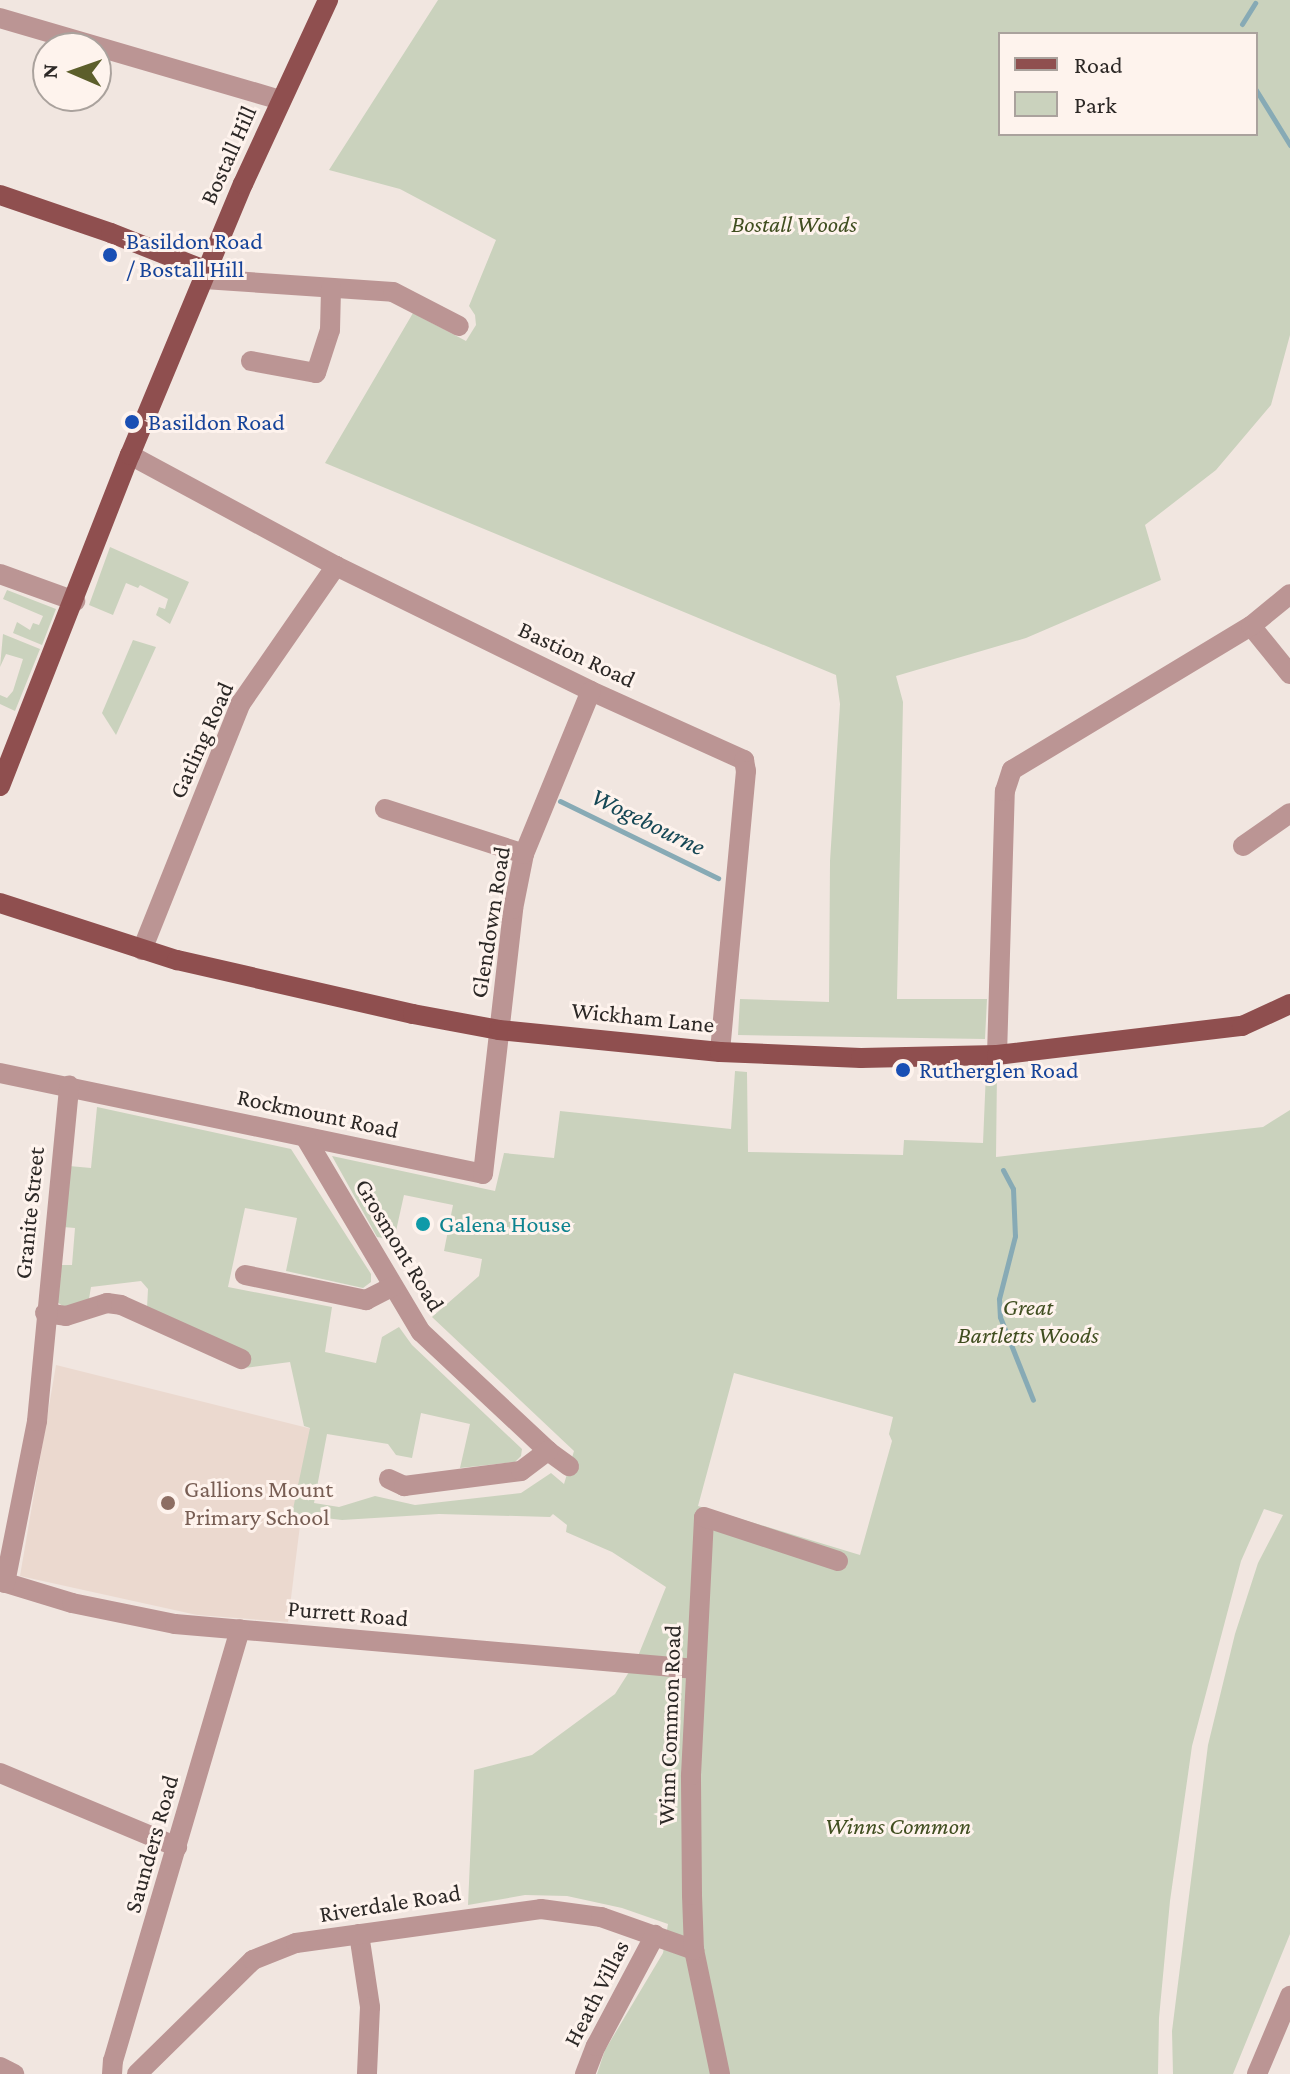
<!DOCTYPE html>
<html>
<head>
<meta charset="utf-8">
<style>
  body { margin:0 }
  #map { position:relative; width:1290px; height:2074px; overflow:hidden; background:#f1e6e0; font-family:"Crimson Pro",serif }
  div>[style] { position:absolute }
  .built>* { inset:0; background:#ebd9cf }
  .green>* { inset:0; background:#cad2bd }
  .stream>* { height:5px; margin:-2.5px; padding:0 2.5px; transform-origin:2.5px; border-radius:2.5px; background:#87aab5 }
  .minor>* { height:20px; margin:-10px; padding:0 10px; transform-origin:10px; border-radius:10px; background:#bb9594 }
  .major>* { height:20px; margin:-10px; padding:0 10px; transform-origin:10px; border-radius:10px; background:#8f4f4f }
  .dots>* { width:22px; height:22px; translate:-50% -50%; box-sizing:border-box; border:4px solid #fef3ed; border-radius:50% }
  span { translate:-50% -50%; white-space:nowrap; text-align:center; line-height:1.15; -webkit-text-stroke:6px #fef3ed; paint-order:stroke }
  .street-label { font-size:24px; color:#2c2826 }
  .park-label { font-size:24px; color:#404e20; font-style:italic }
  .transit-label { font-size:24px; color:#164399 }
  .left { translate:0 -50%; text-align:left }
  .culture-label { font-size:24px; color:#0d838f }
  .education-label { font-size:24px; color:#785e54 }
  .water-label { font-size:26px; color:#154755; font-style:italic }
  .legend { position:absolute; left:998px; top:32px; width:260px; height:104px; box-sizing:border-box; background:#fef3ed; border:2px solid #aaa29d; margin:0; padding:10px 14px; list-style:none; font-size:24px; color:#2c2826 }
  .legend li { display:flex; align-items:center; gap:16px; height:40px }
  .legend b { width:40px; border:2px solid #aaa29d }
  .north { position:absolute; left:32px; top:32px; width:80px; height:80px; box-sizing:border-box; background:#fef3ed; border:2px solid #aaa29d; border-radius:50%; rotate:272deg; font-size:22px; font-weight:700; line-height:32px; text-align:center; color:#2c2826 }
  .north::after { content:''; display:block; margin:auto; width:28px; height:36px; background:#5c5e2b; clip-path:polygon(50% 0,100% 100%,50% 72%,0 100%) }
</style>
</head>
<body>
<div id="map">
  <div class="built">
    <i style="clip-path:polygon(56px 1365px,312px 1429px,288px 1622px,197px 1615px,20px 1576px)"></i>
  </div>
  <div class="green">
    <i style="clip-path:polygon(evenodd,438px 0,1290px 0,1290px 335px,1271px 405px,1216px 470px,1145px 525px,1161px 580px,1026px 638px,896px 676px,903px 702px,897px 999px,987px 999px,985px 1039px,738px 1035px,740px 999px,829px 1002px,830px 861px,840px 704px,836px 675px,325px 463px,413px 313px,466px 341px,476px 325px,475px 315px,469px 306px,496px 240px,400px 189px,329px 170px,438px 0,1000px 34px,1256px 34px,1256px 134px,1000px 134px,1000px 34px)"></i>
    <i style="clip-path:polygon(110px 547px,189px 582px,170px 624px,156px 615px,159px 607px,165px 609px,168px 599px,140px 585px,138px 588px,126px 583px,113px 615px,89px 605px)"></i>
    <i style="clip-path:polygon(7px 590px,56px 609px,42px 645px,13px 633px,17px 622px,30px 630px,33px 623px,39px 625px,43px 616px,3px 599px)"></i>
    <i style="clip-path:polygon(3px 634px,40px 649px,15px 711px,0 704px,0 695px,7px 698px,13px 691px,23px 659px,6px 654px,0 667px)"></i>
    <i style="clip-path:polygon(133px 640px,156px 647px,116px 735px,102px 713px)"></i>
    <i style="clip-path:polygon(evenodd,735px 1071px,747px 1072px,748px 1152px,903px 1155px,904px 1140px,983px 1143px,986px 1072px,997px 1071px,996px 1157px,1263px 1127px,1290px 1110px,1290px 1934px,1233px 2074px,1173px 2074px,1172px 2031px,1208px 1745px,1235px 1634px,1258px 1563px,1283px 1515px,1264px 1509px,1241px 1561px,1192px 1746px,1170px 1901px,1159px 2018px,1158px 2074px,597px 2074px,605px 2050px,663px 1953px,668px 1924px,622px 1908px,567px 1896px,525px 1895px,468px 1905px,474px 1770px,532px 1755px,615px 1694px,636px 1661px,666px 1587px,612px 1552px,566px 1532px,567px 1525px,553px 1514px,550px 1517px,439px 1514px,342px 1520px,292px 1514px,310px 1428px,304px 1426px,290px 1362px,245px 1368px,245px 1352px,147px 1308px,148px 1289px,141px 1281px,91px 1287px,89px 1299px,65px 1308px,56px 1301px,58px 1265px,72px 1265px,75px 1228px,63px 1227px,69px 1166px,91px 1168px,97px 1107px,291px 1149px,371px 1274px,371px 1282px,363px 1288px,286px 1271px,297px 1218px,245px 1208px,228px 1287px,332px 1307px,325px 1352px,376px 1363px,382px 1337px,399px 1327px,412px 1345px,522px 1449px,521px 1456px,515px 1462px,460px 1468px,470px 1424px,421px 1413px,412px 1458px,396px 1455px,388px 1444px,327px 1434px,314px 1503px,339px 1507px,375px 1496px,415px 1505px,521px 1493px,551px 1473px,564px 1484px,574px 1451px,432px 1317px,479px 1276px,482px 1259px,444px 1251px,453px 1205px,404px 1195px,394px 1240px,377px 1237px,332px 1156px,495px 1191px,504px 1153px,554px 1158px,560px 1111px,731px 1129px,735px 1071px,734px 1373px,893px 1417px,889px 1434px,892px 1441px,860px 1555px,698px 1506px,734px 1373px)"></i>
  </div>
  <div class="stream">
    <i style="left:1242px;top:24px;width:25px;rotate:-58deg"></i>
    <i style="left:1256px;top:90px;width:65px;rotate:58.3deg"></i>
    <i style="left:560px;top:801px;width:176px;rotate:26deg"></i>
    <i style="left:1003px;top:1170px;width:21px;rotate:62deg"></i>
    <i style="left:1013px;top:1189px;width:47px;rotate:87.6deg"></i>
    <i style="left:1015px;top:1236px;width:65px;rotate:104.3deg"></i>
    <i style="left:999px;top:1299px;width:18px;rotate:87deg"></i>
    <i style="left:1000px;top:1317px;width:89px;rotate:68.3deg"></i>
  </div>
  <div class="minor">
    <i style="left:0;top:18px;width:293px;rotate:16.3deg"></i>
    <i style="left:204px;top:279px;width:189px;rotate:3.9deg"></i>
    <i style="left:393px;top:292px;width:74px;rotate:27.3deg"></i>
    <i style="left:251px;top:361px;width:66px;rotate:10.5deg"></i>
    <i style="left:316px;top:373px;width:45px;rotate:-72deg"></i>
    <i style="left:330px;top:330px;width:42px;rotate:-88.6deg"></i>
    <i style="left:130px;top:455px;width:234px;rotate:28.3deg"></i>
    <i style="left:336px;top:566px;width:284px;rotate:26.1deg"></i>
    <i style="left:591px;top:691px;width:168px;rotate:24.3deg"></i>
    <i style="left:744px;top:760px;width:11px;rotate:80deg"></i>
    <i style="left:746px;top:771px;width:282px;rotate:95.3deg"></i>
    <i style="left:0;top:574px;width:80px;rotate:19.8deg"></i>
    <i style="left:1251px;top:626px;width:62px;rotate:50.9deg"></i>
    <i style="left:385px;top:809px;width:146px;rotate:17.9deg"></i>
    <i style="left:1243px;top:846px;width:57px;rotate:-35.1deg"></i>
    <i style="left:142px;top:950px;width:266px;rotate:-68.2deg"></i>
    <i style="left:241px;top:703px;width:167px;rotate:-55.3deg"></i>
    <i style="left:997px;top:1055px;width:264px;rotate:-88.3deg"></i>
    <i style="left:1005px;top:791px;width:22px;rotate:-72deg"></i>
    <i style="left:1012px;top:770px;width:279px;rotate:-31.1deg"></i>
    <i style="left:1251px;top:626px;width:50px;rotate:-39.4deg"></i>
    <i style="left:0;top:1073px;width:493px;rotate:11.8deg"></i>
    <i style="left:483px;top:1174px;width:267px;rotate:-83.5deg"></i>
    <i style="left:513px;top:909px;width:56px;rotate:-78.7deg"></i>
    <i style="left:524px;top:854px;width:176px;rotate:-67.7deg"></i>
    <i style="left:305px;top:1137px;width:227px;rotate:59.3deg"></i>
    <i style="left:421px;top:1332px;width:174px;rotate:43.1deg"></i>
    <i style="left:548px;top:1451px;width:26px;rotate:36deg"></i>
    <i style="left:245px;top:1275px;width:124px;rotate:11.7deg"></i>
    <i style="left:366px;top:1300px;width:30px;rotate:-27deg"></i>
    <i style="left:45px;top:1313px;width:21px;rotate:8deg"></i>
    <i style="left:66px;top:1316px;width:43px;rotate:-17.6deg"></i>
    <i style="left:107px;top:1303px;width:14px;rotate:8deg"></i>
    <i style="left:121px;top:1305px;width:132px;rotate:24.2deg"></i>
    <i style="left:389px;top:1479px;width:17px;rotate:25deg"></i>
    <i style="left:404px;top:1486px;width:118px;rotate:-7.3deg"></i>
    <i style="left:521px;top:1471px;width:34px;rotate:-37deg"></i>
    <i style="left:0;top:1581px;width:75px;rotate:17deg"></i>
    <i style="left:72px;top:1603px;width:105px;rotate:11.5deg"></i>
    <i style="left:175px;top:1624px;width:523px;rotate:4.94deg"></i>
    <i style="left:5px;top:1583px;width:165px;rotate:-78.8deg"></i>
    <i style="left:37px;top:1421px;width:337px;rotate:-84.5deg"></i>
    <i style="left:0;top:1773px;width:192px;rotate:22.7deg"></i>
    <i style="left:359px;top:1934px;width:74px;rotate:81.4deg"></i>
    <i style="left:370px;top:2007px;width:67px;rotate:92.6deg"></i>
    <i style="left:0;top:2067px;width:16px;rotate:27deg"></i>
    <i style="left:112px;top:2074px;width:13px;rotate:-86deg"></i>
    <i style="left:113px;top:2061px;width:450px;rotate:-73.6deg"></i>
    <i style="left:137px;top:2074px;width:163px;rotate:-44.5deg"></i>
    <i style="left:253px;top:1960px;width:46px;rotate:-21.6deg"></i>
    <i style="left:296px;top:1943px;width:247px;rotate:-7.9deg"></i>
    <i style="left:541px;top:1909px;width:61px;rotate:7.6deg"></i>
    <i style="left:601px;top:1917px;width:99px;rotate:19.5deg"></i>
    <i style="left:585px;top:2074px;width:30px;rotate:-69deg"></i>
    <i style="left:596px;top:2046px;width:126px;rotate:-62deg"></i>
    <i style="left:720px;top:2074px;width:127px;rotate:-101.8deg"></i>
    <i style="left:694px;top:1950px;width:55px;rotate:-92.1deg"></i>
    <i style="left:692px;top:1895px;width:120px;rotate:-90.5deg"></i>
    <i style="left:691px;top:1775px;width:258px;rotate:-87.1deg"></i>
    <i style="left:704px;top:1517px;width:141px;rotate:18.2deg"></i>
    <i style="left:1257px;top:2074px;width:85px;rotate:-67.1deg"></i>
  </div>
  <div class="major">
    <i style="left:0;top:195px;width:117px;rotate:18.9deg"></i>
    <i style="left:111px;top:233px;width:103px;rotate:21.6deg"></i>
    <i style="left:0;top:786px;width:356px;rotate:-68.6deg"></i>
    <i style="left:130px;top:455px;width:294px;rotate:-67.4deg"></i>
    <i style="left:243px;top:184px;width:203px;rotate:-65.2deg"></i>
    <i style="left:0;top:903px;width:186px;rotate:17.9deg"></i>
    <i style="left:177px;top:960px;width:242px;rotate:12.9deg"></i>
    <i style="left:413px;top:1014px;width:87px;rotate:10.5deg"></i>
    <i style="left:499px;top:1030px;width:222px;rotate:5.7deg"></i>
    <i style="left:720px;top:1052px;width:141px;rotate:2.4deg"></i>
    <i style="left:861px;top:1058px;width:136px;rotate:-1.3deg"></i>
    <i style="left:997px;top:1055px;width:247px;rotate:-6.8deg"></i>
    <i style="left:1242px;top:1026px;width:53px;rotate:-24.6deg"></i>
  </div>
  <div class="dots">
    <i style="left:110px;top:255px;background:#1a4fb4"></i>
    <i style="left:132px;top:422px;background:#1a4fb4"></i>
    <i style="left:903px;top:1070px;background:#1a4fb4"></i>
    <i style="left:423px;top:1224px;background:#0f9aa8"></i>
    <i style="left:168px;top:1503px;background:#8d6e63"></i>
  </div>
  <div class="street-label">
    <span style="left:228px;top:155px;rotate:-66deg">Bostall Hill</span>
    <span style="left:577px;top:654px;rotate:25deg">Bastion Road</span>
    <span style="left:201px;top:740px;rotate:-66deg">Gatling Road</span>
    <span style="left:490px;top:922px;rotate:-81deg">Glendown Road</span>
    <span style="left:643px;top:1017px;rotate:6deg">Wickham Lane</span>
    <span style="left:318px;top:1113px;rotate:12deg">Rockmount Road</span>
    <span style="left:29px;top:1213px;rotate:-84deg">Granite Street</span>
    <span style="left:400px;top:1245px;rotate:59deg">Grosmont Road</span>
    <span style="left:348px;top:1613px;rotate:5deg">Purrett Road</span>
    <span style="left:669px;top:1725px;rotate:-88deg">Winn Common Road</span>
    <span style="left:151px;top:1844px;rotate:-74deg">Saunders Road</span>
    <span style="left:390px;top:1903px;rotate:-9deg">Riverdale Road</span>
    <span style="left:596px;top:1993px;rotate:-63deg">Heath Villas</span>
  </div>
  <div class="park-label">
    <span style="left:794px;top:224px">Bostall Woods</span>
    <span style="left:1028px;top:1321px">Great<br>Bartletts Woods</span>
    <span style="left:898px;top:1826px">Winns Common</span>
  </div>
  <div class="transit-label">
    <span class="left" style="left:126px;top:255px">Basildon Road<br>/ Bostall Hill</span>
    <span class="left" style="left:148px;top:422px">Basildon Road</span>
    <span class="left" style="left:919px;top:1070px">Rutherglen Road</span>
  </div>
  <div class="culture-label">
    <span class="left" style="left:439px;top:1224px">Galena House</span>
  </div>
  <div class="education-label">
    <span class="left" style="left:184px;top:1503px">Gallions Mount<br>Primary School</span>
  </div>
  <div class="water-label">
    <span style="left:648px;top:822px;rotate:26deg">Wogebourne</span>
  </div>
  <ul class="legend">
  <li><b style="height:10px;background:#8f4f4f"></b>Road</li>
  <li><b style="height:22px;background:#cad2bd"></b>Park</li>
  </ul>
  <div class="north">N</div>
</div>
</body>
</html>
